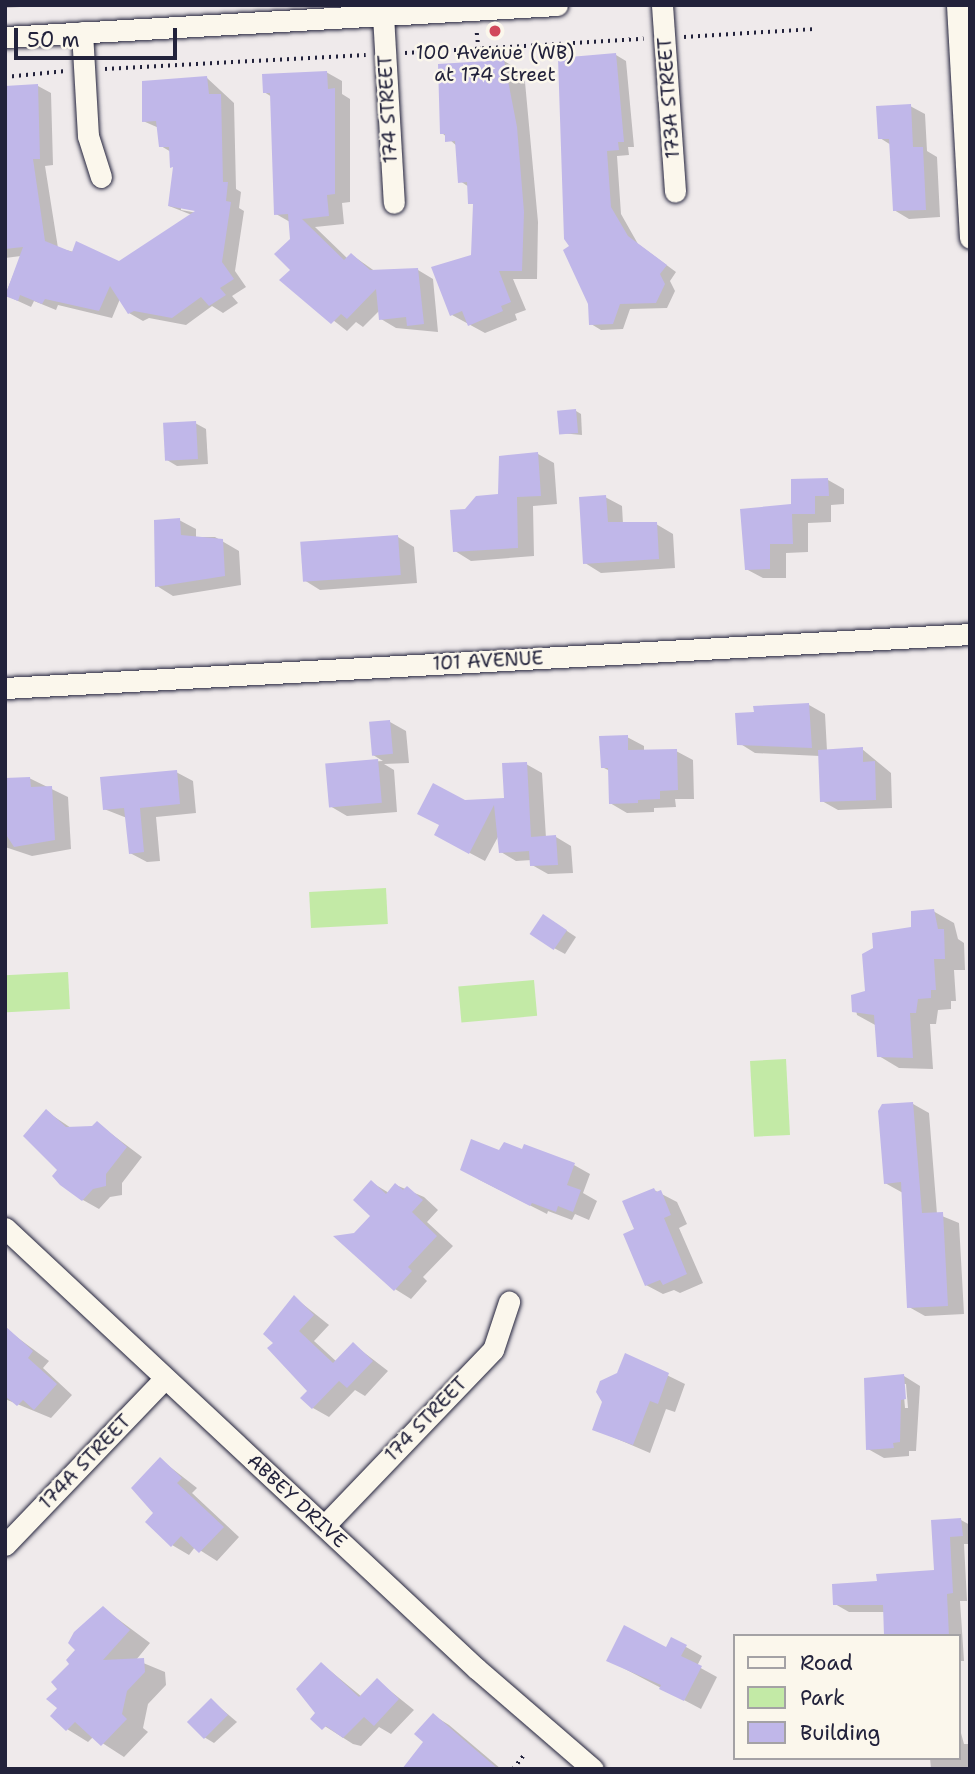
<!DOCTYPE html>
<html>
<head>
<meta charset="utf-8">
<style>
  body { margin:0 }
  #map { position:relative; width:975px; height:1774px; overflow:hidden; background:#efeaeb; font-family:"Shantell Sans",sans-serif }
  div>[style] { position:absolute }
  .green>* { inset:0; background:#c3eaa6; transform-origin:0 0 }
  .shadow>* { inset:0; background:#0003 }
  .building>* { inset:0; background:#c0b7e9; transform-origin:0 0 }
  .path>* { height:3.5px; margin-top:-1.75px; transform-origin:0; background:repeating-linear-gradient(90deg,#22223b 0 2px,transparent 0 7px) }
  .roads { filter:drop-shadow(0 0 2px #22223b) drop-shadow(0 0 2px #22223b) }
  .minor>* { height:21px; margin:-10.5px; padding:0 10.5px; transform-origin:10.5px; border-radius:10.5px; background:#fbf7ec }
  .dots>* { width:19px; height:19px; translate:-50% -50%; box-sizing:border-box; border:4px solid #fbf7ec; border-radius:50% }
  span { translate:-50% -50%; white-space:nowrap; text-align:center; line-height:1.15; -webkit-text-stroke:5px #fbf7ec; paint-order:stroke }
  .poi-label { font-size:19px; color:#22223b }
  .street-label { font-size:19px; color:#22223b }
  .frame { position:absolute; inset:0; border:7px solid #22223b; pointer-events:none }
  .legend { position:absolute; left:733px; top:1634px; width:228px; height:126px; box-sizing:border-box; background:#fbf7ec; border:2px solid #a4a2a5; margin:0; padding:9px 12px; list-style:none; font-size:21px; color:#22223b }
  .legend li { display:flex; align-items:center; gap:14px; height:35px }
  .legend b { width:35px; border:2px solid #a4a2a5 }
  .scale { position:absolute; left:14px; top:28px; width:163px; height:32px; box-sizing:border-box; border:4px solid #22223b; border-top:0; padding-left:9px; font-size:21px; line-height:24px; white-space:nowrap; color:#22223b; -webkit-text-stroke:5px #fbf7ec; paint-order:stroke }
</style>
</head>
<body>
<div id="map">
  <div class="green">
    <i style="left:386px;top:888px;width:36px;height:77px;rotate:87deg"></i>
    <i style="left:68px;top:972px;width:37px;height:63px;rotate:87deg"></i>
    <i style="left:534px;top:980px;width:36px;height:76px;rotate:85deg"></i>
    <i style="left:786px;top:1059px;width:76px;height:36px;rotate:87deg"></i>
  </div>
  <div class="shadow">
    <i style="clip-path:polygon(5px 5px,51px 5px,5px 8px)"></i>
    <i style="clip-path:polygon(616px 55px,626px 61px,634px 147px,628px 147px,629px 155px,617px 156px,621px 214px,638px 244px,676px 272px,670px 281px,675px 291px,667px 308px,630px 309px,623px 329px,601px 330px,591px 324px,590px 304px,571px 247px)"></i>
    <i style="clip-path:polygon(504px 61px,519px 70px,525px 82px,538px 222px,537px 279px,513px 279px,526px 310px,515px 314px,517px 320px,485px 333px,452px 315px,473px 256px,474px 206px,469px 187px,460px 181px,458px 147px,442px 133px)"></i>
    <i style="clip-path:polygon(326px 72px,342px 81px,342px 94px,350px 99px,350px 202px,342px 203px,344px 224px,315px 227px,348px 259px,352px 255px,376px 272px,418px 270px,433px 279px,438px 332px,396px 328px,381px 319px,380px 310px,363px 327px,356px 322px,347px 331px,282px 280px,292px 269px,290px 222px,276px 214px,272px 97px,264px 92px)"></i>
    <i style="clip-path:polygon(evenodd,207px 78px,234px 103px,236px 189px,241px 192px,239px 208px,244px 211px,235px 271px,246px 287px,232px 296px,238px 303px,223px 313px,212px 306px,186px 325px,149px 318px,143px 321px,129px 313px,120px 299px,112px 318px,58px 305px,56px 310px,34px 301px,31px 307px,5px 295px,21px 256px,5px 258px,5px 87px,38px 86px,51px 93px,53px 165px,45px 166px,58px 248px,119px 263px,192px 215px,169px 206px,175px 169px,171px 152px,161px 146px,159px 128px,143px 121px,207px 78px,181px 207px,203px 210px,203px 214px,181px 210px,181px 207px)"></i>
    <i style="clip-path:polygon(910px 106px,925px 114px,927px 151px,937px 157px,940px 217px,909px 219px,894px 210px,891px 145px,880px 138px)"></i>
    <i style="clip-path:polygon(576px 411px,581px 414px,582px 435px,560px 433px)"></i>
    <i style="clip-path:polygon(195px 423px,206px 429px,208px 464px,177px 466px,167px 460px)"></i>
    <i style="clip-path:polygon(538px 454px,554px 463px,557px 504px,533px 506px,534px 556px,471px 561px,455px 551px)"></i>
    <i style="clip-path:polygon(828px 480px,844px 489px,844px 504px,831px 505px,831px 522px,808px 523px,808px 552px,786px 553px,786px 578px,763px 578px,746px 569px,793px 506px)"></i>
    <i style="clip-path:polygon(605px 497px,622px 506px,623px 524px,656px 524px,673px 534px,675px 568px,601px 573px,585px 563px)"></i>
    <i style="clip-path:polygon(179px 520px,196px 529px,196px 537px,215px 537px,239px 551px,241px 585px,173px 596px,157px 586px)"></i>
    <i style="clip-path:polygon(398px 537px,414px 547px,417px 583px,320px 590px,304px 580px)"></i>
    <i style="clip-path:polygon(809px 705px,825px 714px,827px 751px,862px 749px,891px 773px,892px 808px,838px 810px,822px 801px,820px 756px,755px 753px,739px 743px)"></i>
    <i style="clip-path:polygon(390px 722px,406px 731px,409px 763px,384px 764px,394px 770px,397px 812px,347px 816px,330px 806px,327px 764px,383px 761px,373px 755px)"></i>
    <i style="clip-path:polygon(627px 737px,644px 746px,644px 751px,676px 751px,693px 760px,694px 799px,675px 799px,676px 807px,654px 808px,654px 812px,627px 813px,610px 803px,610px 771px,602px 767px)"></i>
    <i style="clip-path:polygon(526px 764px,542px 773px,546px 838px,556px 837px,571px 846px,573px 873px,548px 874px,532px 865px,532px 860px,516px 861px,501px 852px,499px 835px,485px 861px,451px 843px,465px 802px,506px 799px)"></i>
    <i style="clip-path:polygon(176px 772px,193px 781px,196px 813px,156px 817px,160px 861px,147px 862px,130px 853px,127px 818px,104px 809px)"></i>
    <i style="clip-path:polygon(29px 778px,68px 797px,71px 849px,32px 856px,5px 847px,5px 780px)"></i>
    <i style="clip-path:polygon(933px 911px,954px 923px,958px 939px,964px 943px,965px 970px,954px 970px,956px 1001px,951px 1001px,951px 1009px,938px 1010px,936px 1024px,930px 1024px,933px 1069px,899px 1068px,879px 1056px,877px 1026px,857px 1015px,853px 996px,866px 992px,913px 929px)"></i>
    <i style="clip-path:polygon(555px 923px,576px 937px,565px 954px,554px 948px)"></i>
    <i style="clip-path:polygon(913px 1104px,929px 1113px,937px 1214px,959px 1223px,964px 1314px,925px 1316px,909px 1307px,903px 1193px,885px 1183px)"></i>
    <i style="clip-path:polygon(46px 1111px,71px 1128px,93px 1128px,97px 1123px,142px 1157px,122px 1183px,122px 1195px,110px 1197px,99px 1209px,83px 1200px)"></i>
    <i style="clip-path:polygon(574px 1165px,590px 1174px,583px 1193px,597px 1201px,589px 1220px,575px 1214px,572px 1220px,548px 1211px,547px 1214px,478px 1179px)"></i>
    <i style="clip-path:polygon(371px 1182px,389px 1193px,396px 1185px,424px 1197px,438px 1210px,427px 1222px,453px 1246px,423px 1277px,427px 1281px,411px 1299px,395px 1289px,355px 1235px,373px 1216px)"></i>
    <i style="clip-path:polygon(654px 1190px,677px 1202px,687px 1224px,679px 1228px,703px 1283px,680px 1293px,674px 1290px,663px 1294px,646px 1285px,637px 1230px)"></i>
    <i style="clip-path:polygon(294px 1297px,329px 1325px,314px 1341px,337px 1362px,353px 1344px,388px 1371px,365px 1396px,355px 1390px,329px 1417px,313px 1408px,310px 1391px,275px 1342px)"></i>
    <i style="clip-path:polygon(6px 1329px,49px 1361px,43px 1368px,72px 1395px,51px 1418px,5px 1399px)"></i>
    <i style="clip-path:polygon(626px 1355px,685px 1384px,675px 1412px,666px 1409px,650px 1453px,594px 1429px)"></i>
    <i style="clip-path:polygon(evenodd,904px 1376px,920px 1386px,916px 1451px,909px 1451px,909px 1456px,884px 1458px,868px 1449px,904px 1376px,903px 1384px,906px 1384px,908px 1408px,905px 1408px,903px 1384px)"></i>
    <i style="clip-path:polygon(160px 1459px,197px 1488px,192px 1493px,239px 1537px,217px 1561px,195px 1547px,189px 1555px,172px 1545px,156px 1513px)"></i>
    <i style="clip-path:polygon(961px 1520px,970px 1525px,970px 1544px,964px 1544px,967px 1601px,960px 1601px,964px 1661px,959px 1661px,959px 1636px,886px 1636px,885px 1612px,849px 1612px,835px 1604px,879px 1583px,936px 1572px,933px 1522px)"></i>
    <i style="clip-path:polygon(103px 1608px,150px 1643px,136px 1660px,165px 1672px,166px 1685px,148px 1704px,143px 1728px,148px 1732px,124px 1757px,93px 1737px,88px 1742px,67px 1729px,60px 1708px,59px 1689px)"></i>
    <i style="clip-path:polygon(686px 1647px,702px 1656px,697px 1666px,717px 1677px,701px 1709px,608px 1660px)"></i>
    <i style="clip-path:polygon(322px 1664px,362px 1697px,378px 1681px,414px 1710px,391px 1734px,379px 1727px,361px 1746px,353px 1744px,312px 1718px,317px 1713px)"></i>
    <i style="clip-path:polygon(211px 1700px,237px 1722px,214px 1743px,204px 1737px)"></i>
    <i style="clip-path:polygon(433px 1715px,449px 1725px,501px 1769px,408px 1769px,425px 1742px)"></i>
    <i style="clip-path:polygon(959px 1726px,964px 1744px,970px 1744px,970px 1769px,931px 1769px,930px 1758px,959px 1758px)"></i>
  </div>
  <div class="building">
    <i style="clip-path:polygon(616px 53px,624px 142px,618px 142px,619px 150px,607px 151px,611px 207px,628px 236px,667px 265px,660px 274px,665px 284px,656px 303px,620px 304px,613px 324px,589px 325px,588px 304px,563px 250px,569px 246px,564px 239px,558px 58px)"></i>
    <i style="clip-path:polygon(504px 60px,517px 127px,524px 212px,522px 271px,499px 271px,511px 302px,501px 306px,503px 311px,468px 326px,462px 311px,450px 316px,431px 267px,471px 255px,473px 204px,468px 204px,467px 182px,458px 183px,455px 141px,445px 142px,445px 134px,440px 134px,438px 64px)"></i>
    <i style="clip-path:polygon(327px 71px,328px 89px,335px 88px,335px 194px,327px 195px,329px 216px,302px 219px,344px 260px,351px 253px,370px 270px,418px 268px,424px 324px,407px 326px,406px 317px,379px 320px,376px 289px,347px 319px,341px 314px,331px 324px,279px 280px,290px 270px,274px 254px,290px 239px,288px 214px,274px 215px,270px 93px,263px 93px,262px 74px)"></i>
    <i style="clip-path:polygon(207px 76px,209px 94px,221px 94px,223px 182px,228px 182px,226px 201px,231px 202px,222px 262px,234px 279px,220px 288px,226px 295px,209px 306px,201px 297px,172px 318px,134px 311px,128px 314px,110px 286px,99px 311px,45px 299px,42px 304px,20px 295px,18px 301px,5px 296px,23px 247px,5px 249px,5px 86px,38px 84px,40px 159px,33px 159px,45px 241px,72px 252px,76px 241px,119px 261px,195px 211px,168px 206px,173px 167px,170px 168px,169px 147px,159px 147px,156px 121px,142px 122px,142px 81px)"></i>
    <i style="clip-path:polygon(911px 104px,913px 147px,923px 147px,926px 210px,893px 211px,889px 139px,878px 139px,876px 106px)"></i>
    <i style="left:576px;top:409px;width:24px;height:19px;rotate:85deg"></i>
    <i style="left:196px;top:421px;width:38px;height:33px;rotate:87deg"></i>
    <i style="clip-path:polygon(538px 452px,541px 496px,517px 497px,518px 548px,453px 552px,450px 510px,465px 509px,476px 496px,498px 494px,499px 456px)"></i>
    <i style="clip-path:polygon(828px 478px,829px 496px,815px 496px,815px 514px,792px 514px,793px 544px,770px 544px,770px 569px,745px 570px,740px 509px,791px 504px,791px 479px)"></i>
    <i style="clip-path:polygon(606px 495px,608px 522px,657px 522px,659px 559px,583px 564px,579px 497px)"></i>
    <i style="clip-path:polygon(180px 518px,181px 535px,223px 539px,225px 576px,155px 587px,154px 520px)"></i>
    <i style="left:398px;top:535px;width:40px;height:98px;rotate:86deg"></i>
    <i style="clip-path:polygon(809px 703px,812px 748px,737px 745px,735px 713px,754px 712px,753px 706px)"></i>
    <i style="left:390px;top:720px;width:34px;height:21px;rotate:85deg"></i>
    <i style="clip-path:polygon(628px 735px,628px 750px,677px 749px,678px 790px,660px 791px,660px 799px,638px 800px,638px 803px,609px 804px,608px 768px,601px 768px,599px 736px)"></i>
    <i style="clip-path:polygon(863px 747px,863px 762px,875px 761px,876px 800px,820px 802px,818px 750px)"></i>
    <i style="left:378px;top:759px;width:44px;height:53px;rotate:85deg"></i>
    <i style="clip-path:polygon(527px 762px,531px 837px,556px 835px,558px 865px,530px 866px,529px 851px,499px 853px,494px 805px,469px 854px,434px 835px,439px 825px,417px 814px,433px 783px,465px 800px,504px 798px,502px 763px)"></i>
    <i style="clip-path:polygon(177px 770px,180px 804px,140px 808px,144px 852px,129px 854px,124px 808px,103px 810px,100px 777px)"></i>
    <i style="clip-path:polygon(30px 777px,31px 787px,52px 786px,55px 840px,14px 847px,5px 833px,5px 778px)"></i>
    <i style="clip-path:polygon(934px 909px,938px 929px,944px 929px,945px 959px,934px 959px,936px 990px,931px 990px,931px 998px,918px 999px,916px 1013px,910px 1013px,913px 1058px,877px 1057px,874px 1015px,852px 1012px,851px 995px,865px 991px,862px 954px,873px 948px,872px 933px,911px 927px,911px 911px)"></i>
    <i style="left:543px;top:914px;width:29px;height:24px;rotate:34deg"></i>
    <i style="clip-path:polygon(913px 1102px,922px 1213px,943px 1212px,948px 1306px,907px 1308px,901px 1182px,884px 1184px,878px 1111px,882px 1104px)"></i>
    <i style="clip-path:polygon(46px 1109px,66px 1127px,92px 1126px,97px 1121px,127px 1147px,106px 1174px,106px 1186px,93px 1189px,82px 1201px,60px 1185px,52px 1176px,57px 1170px,23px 1136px)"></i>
    <i style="clip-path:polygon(471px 1139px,499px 1150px,504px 1142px,522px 1149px,524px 1144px,575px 1163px,567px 1185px,581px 1190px,573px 1212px,558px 1206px,556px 1212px,532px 1203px,530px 1206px,460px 1170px)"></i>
    <i style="clip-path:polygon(371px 1180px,386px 1194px,395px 1183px,403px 1190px,407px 1186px,423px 1200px,412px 1212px,437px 1236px,408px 1267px,412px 1271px,394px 1291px,333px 1236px,354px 1233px,370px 1216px,353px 1200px)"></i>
    <i style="clip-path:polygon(654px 1188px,656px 1192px,661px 1190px,671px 1215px,664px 1218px,687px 1274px,663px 1285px,660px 1280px,645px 1286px,623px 1234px,634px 1229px,622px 1201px)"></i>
    <i style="clip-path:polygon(294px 1295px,314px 1315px,299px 1331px,333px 1363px,353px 1342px,373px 1361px,347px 1388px,339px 1381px,312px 1409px,300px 1398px,307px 1391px,267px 1348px,273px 1343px,263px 1334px)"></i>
    <i style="clip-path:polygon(5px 1326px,33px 1351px,28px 1358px,57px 1384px,34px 1410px,23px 1400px,17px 1406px,5px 1396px)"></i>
    <i style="clip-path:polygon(625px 1353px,669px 1373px,658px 1404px,650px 1401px,633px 1445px,592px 1430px,602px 1402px,596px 1392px,600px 1381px,617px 1373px)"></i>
    <i style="clip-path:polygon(904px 1374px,906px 1399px,901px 1400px,900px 1442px,893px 1443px,894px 1448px,866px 1450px,864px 1378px)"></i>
    <i style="clip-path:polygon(160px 1457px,182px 1478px,177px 1483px,224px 1527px,199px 1553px,181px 1536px,171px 1547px,145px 1522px,153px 1513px,131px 1488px)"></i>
    <i style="clip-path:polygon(961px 1518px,963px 1536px,950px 1537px,953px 1593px,947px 1594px,949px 1636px,884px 1636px,883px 1605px,833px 1605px,832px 1584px,877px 1581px,876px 1574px,934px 1570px,931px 1520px)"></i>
    <i style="clip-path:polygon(103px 1606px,130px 1630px,103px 1660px,144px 1658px,145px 1672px,127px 1691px,122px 1714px,127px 1719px,101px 1746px,75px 1722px,66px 1731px,50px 1716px,57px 1708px,46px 1699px,57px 1689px,51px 1682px,69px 1664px,66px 1660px,75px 1650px,68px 1643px,74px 1632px)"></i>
    <i style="clip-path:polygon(624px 1625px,666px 1647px,671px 1637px,687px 1645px,681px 1656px,702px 1666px,684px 1701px,659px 1689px,661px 1685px,606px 1661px)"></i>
    <i style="clip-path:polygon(321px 1662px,359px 1697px,377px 1678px,399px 1699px,374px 1726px,364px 1717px,343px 1738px,326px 1726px,322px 1730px,310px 1719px,315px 1713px,296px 1689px)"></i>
    <i style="left:211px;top:1698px;width:24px;height:34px;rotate:45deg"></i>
    <i style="clip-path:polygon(433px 1713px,464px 1740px,498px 1769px,402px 1769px,423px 1742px,414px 1734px)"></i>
  </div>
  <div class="path">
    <i style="left:477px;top:33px;width:18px;rotate:84deg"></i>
    <i style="left:684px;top:37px;width:129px;rotate:-3.5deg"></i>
    <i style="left:405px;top:53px;width:239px;rotate:-3.4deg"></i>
    <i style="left:105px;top:69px;width:261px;rotate:-3.1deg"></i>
    <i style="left:5px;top:77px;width:61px;rotate:-5.6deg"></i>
    <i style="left:513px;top:1769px;width:16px;rotate:-52deg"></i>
  </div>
  <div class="roads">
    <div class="minor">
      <i style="left:662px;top:5px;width:187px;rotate:86deg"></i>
      <i style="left:957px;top:5px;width:233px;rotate:86.8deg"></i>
      <i style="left:383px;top:15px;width:188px;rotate:86.7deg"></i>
      <i style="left:82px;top:32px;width:104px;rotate:86.7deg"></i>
      <i style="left:88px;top:136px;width:43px;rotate:72.4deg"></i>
      <i style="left:5px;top:37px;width:553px;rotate:-3.32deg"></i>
      <i style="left:5px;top:688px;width:967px;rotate:-3.2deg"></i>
      <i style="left:5px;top:1228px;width:646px;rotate:43.06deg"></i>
      <i style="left:477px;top:1669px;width:153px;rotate:40.8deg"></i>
      <i style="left:324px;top:1526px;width:244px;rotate:-46.2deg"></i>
      <i style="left:493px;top:1350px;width:51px;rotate:-71.6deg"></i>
      <i style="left:5px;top:1545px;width:231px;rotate:-46.2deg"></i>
    </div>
  </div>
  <div class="dots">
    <i style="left:495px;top:31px;background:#d1495b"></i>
  </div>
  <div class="poi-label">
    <span style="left:495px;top:64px">100 Avenue (WB)<br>at 174 Street</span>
  </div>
  <div class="street-label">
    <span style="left:669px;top:98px;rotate:-94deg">173A STREET</span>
    <span style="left:388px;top:109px;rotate:-93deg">174 STREET</span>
    <span style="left:488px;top:661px;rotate:-3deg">101 AVENUE</span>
    <span style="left:426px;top:1419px;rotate:-46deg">174 STREET</span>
    <span style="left:85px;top:1462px;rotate:-46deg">174A STREET</span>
    <span style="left:297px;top:1501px;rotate:43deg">ABBEY DRIVE</span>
  </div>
  <div class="frame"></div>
  <ul class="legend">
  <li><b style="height:9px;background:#fbf7ec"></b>Road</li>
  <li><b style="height:19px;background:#c3eaa6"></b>Park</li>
  <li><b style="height:19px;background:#c0b7e9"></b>Building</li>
  </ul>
  <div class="scale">50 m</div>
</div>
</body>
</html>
